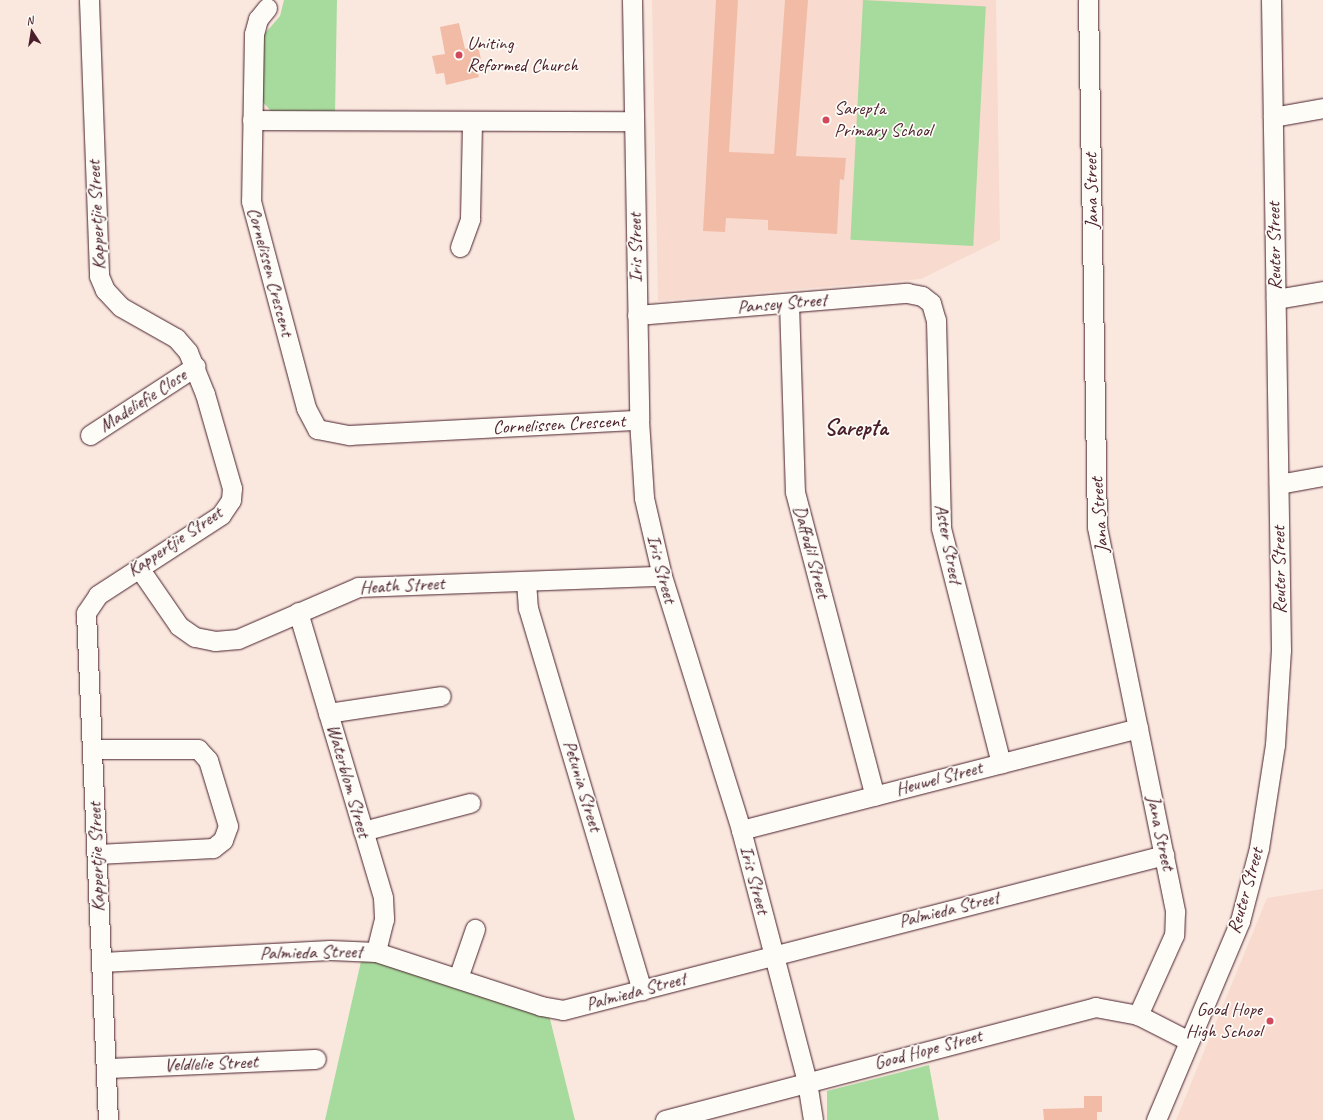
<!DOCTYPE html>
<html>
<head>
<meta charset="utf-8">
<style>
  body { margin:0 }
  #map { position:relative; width:1323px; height:1120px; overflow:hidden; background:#fae8df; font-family:Caveat,sans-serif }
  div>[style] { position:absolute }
  .built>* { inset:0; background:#f8dace }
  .green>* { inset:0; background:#a7db9d; transform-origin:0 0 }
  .building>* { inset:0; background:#f2bba6 }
  .roads { filter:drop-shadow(0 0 1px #4a1f2b) drop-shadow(0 0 1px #4a1f2b) }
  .minor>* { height:19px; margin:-9.5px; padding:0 9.5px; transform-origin:9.5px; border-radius:9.5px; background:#fdfcf7 }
  .dots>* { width:11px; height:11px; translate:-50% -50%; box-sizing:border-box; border:2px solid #fdfcf7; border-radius:50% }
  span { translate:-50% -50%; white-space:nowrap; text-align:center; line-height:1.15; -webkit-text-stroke:3.5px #fdfcf7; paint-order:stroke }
  .poi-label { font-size:19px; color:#4a1f2b }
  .left { translate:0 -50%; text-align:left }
  .right { translate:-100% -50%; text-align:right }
  .street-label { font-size:19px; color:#4a1f2b }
  .district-label { font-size:23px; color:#4a1f2b; font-weight:700 }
  .north { position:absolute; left:12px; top:12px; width:40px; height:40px; -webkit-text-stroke:3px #fdfcf7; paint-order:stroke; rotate:348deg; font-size:11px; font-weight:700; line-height:16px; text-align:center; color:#4a1f2b }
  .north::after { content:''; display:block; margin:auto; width:14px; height:18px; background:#4a1f2b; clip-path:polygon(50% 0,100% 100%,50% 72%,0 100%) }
</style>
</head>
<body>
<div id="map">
  <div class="built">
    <i style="clip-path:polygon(652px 0,996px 0,1000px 240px,921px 279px,658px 301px)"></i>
    <i style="clip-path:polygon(1323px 889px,1323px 1120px,1176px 1120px,1267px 898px)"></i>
  </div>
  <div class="green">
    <i style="clip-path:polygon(284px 0,337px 0,335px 114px,271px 111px,260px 99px,261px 38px,280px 16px)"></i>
    <i style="left:863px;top:0;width:123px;height:240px;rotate:3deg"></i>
    <i style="clip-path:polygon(362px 957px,549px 1015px,575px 1120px,325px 1120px)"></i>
    <i style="clip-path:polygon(929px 1065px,939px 1120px,827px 1120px,827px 1091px)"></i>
  </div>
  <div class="building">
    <i style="clip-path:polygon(716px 0,738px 0,729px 152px,774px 154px,785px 0,808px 0,796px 156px,846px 158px,844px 180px,840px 179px,837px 234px,768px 230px,768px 220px,726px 218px,725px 232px,703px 231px)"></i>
    <i style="clip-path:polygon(459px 23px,465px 49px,478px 46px,482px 64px,476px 66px,479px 77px,446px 85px,444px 73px,436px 74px,432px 56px,445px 54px,440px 27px)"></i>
    <i style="clip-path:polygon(1084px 1096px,1102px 1096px,1102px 1112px,1097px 1112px,1097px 1120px,1044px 1120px,1043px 1109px,1084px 1108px)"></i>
  </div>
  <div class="roads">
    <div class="minor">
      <i style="left:89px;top:0;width:276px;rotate:87.9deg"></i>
      <i style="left:99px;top:276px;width:15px;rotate:67deg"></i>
      <i style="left:105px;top:290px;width:23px;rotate:47deg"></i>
      <i style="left:121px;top:307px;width:63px;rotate:29.4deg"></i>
      <i style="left:176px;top:338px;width:18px;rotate:49deg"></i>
      <i style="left:188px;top:352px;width:45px;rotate:68deg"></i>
      <i style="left:205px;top:394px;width:98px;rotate:74deg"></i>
      <i style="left:232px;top:488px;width:12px;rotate:95deg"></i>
      <i style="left:231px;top:500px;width:18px;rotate:124deg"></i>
      <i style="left:221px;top:515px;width:147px;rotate:147deg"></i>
      <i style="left:98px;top:595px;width:22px;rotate:124deg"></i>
      <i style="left:86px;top:613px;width:507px;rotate:87.52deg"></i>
      <i style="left:632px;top:0;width:420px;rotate:89deg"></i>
      <i style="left:639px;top:420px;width:78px;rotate:86.3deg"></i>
      <i style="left:644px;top:498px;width:80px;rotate:77deg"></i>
      <i style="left:662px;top:576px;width:266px;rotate:72.7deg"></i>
      <i style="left:741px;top:830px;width:260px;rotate:75.3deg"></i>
      <i style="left:807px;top:1082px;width:38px;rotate:81deg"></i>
      <i style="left:1088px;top:0;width:527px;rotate:89.02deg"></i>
      <i style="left:1097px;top:527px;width:393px;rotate:78.5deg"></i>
      <i style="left:1175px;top:912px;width:23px;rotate:92deg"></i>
      <i style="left:1174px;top:935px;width:88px;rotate:114.2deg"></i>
      <i style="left:267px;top:8px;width:14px;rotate:129deg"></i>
      <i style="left:258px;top:19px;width:16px;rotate:105deg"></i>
      <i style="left:254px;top:34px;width:167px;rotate:91deg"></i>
      <i style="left:251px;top:201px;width:214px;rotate:75.1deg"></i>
      <i style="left:306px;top:408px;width:24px;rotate:62deg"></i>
      <i style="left:317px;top:429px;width:33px;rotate:11deg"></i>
      <i style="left:349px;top:435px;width:290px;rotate:-3deg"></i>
      <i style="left:1273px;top:117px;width:51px;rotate:-10.2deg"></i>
      <i style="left:252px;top:120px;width:381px;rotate:0.2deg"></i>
      <i style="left:460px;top:247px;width:30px;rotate:-70deg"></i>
      <i style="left:470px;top:219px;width:98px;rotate:-88.8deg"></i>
      <i style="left:1276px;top:299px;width:48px;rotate:-9.7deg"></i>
      <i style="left:789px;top:303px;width:189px;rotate:88.2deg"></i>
      <i style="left:795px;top:492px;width:314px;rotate:75.3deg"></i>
      <i style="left:637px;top:315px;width:271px;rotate:-4.7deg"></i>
      <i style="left:907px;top:293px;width:15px;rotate:11deg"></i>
      <i style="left:922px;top:296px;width:11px;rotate:38deg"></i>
      <i style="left:931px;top:303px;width:18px;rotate:74deg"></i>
      <i style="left:936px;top:320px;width:208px;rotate:88.6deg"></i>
      <i style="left:941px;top:528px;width:243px;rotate:75.7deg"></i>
      <i style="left:90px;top:435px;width:126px;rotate:-33.1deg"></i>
      <i style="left:1279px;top:484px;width:45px;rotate:-10.3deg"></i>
      <i style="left:139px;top:568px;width:70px;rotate:55.4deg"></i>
      <i style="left:179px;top:626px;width:19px;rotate:35deg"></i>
      <i style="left:195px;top:637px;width:20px;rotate:11deg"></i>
      <i style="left:215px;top:641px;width:23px;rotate:-5deg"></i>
      <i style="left:238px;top:639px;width:131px;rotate:-23.4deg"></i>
      <i style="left:358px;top:587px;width:304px;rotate:-2.1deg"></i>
      <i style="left:526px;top:581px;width:27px;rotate:86deg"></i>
      <i style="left:528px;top:608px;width:399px;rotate:73.4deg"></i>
      <i style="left:298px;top:612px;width:298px;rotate:73.4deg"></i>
      <i style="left:383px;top:898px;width:21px;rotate:87deg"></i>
      <i style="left:384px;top:919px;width:34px;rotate:104deg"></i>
      <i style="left:328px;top:713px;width:114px;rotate:-8.6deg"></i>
      <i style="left:93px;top:749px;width:105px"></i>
      <i style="left:198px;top:749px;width:15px;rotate:48deg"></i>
      <i style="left:208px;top:760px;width:69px;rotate:73.1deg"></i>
      <i style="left:228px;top:826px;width:15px;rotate:110deg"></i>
      <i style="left:223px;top:840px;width:13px;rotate:141deg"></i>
      <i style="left:213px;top:848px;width:116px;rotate:177deg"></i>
      <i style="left:741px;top:830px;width:410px;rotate:-14.4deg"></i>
      <i style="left:363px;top:831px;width:111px;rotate:-14.7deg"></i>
      <i style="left:102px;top:962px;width:228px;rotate:-3deg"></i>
      <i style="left:330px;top:950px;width:46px;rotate:2.5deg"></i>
      <i style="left:376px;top:952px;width:174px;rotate:18.1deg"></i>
      <i style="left:541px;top:1006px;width:22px;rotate:10deg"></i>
      <i style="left:563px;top:1010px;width:621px;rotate:-14.46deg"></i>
      <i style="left:458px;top:978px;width:52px;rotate:-70.9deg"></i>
      <i style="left:107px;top:1068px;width:209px;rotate:-2.5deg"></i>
      <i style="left:665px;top:1120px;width:445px;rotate:-14.7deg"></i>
      <i style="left:1095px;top:1007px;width:44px;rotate:10.5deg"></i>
      <i style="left:1138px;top:1015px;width:57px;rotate:27deg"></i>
      <i style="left:1156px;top:1120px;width:216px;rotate:-67.1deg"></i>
      <i style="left:1240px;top:921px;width:75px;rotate:-75.4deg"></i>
      <i style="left:1259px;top:848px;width:104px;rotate:-81.2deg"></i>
      <i style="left:1275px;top:745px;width:95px;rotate:-86.4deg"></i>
      <i style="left:1281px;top:650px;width:650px;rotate:-90.88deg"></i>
    </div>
  </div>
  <div class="dots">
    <i style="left:459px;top:55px;background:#d1495b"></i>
    <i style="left:826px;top:120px;background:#d1495b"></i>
    <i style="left:1270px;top:1021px;background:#d1495b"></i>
  </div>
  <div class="poi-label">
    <span class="left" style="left:467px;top:55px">Uniting<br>Reformed Church</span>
    <span class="left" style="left:834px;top:120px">Sarepta<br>Primary School</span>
    <span class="right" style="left:1262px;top:1021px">Good Hope<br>High School</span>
  </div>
  <div class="street-label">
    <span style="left:1092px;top:191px;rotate:-91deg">Jana Street</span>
    <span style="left:97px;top:215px;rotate:-93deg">Kappertjie Street</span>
    <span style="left:1275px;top:246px;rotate:-91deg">Reuter Street</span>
    <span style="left:636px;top:248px;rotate:-91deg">Iris Street</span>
    <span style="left:270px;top:272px;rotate:75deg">Cornelissen Crescent</span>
    <span style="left:782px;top:304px;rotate:-5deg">Pansey Street</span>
    <span style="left:143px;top:401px;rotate:-33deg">Madeliefie Close</span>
    <span style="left:559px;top:425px;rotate:-3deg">Cornelissen Crescent</span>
    <span style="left:1100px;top:515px;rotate:-94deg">Jana Street</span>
    <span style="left:175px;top:542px;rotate:-34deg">Kappertjie Street</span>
    <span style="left:948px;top:544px;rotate:79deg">Aster Street</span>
    <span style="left:811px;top:552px;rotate:75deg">Daffodil Street</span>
    <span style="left:661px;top:569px;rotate:75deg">Iris Street</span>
    <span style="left:1280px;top:570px;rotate:-91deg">Reuter Street</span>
    <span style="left:402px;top:586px;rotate:-3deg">Heath Street</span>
    <span style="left:939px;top:779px;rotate:-15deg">Heuwel Street</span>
    <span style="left:348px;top:781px;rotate:74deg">Waterblom Street</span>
    <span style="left:582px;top:786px;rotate:73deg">Petunia Street</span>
    <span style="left:1160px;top:833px;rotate:78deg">Jana Street</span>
    <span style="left:97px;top:857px;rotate:-92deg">Kappertjie Street</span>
    <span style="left:754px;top:880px;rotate:75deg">Iris Street</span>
    <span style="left:1246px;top:891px;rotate:-74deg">Reuter Street</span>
    <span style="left:949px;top:910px;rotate:-14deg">Palmieda Street</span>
    <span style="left:311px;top:953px;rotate:-1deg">Palmieda Street</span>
    <span style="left:636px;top:992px;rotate:-15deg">Palmieda Street</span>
    <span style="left:928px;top:1050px;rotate:-15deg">Good Hope Street</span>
    <span style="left:211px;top:1064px;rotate:-2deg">Veldlelie Street</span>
  </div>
  <div class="district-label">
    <span style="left:856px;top:428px">Sarepta</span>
  </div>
  <div class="north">N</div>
</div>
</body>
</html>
